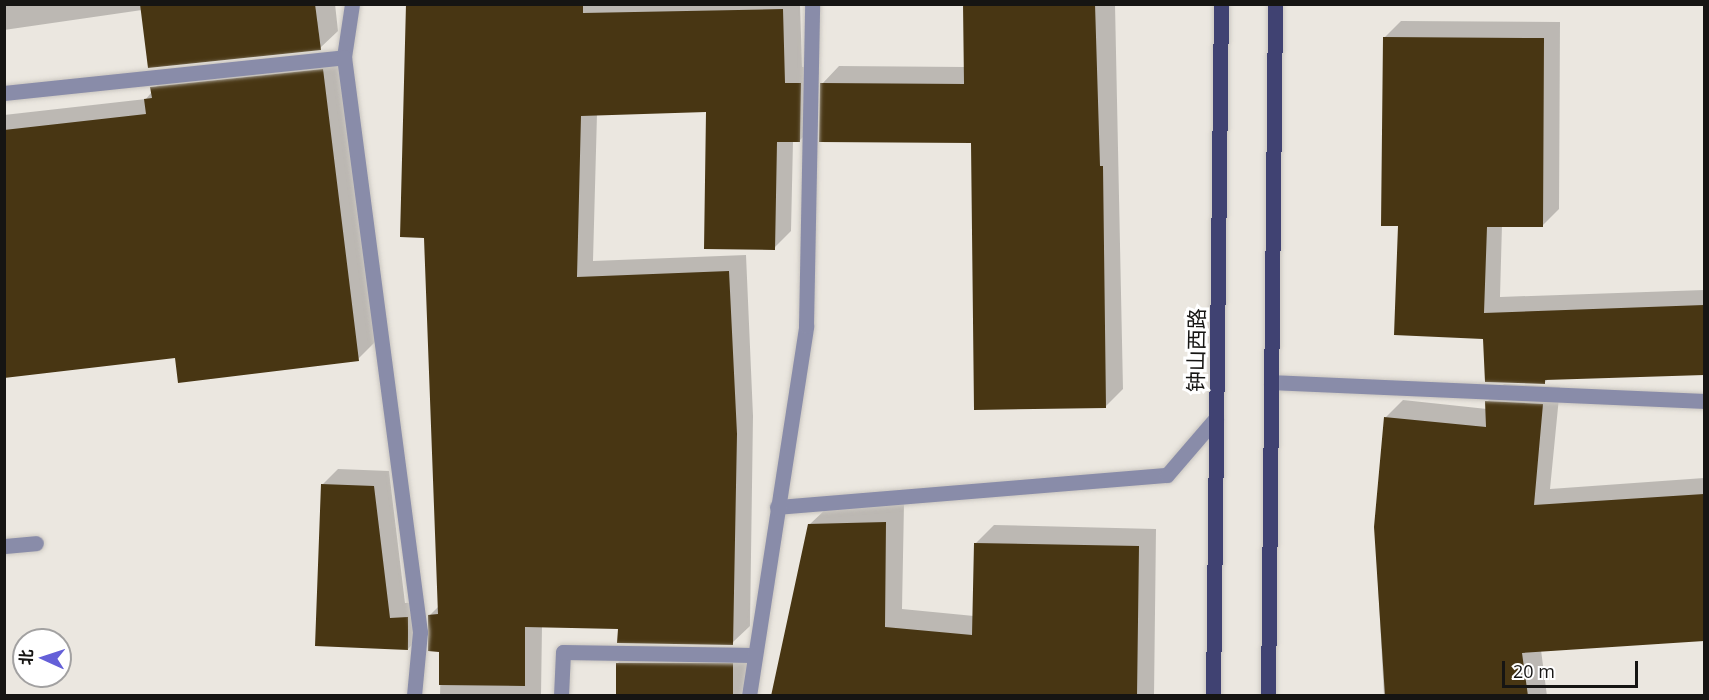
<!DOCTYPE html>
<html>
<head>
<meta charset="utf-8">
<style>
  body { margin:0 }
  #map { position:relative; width:1709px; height:700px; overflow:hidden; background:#ebe7e0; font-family:"Open Sans","Noto Sans SC",sans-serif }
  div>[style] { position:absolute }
  .shadow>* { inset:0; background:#0003 }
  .building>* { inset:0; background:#483613; transform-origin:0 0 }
  .roads { filter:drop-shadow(0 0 2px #c9c5bf) drop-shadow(0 0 2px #c9c5bf) }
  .minor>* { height:15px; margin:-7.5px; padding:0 7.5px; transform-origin:7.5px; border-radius:7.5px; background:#898ca9 }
  .major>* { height:15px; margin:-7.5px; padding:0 7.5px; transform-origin:7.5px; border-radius:7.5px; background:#404272 }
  span { translate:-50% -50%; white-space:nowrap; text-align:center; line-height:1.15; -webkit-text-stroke:6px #fff; paint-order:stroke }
  .street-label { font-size:21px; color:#161513 }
  .frame { position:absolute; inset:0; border:6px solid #161513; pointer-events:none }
  .north { position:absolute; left:12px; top:628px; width:60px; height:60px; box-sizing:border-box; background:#fff; border:2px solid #a2a1a1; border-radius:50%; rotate:273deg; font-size:16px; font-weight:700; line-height:24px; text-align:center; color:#161513 }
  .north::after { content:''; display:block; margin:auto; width:21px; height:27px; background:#645fd8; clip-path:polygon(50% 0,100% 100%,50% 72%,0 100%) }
  .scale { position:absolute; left:1502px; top:661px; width:136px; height:27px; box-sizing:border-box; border:3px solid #161513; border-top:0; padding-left:8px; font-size:18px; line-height:21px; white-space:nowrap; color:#161513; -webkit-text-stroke:4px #fff; paint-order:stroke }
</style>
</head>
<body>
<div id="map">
  <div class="shadow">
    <i style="clip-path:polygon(4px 4px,335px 4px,338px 31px,320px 48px,142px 10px,4px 30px)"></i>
    <i style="clip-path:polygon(407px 4px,800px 4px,802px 67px,817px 67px,816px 124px,799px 141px,793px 141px,791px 231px,774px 248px,708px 111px,597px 114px,593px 261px,746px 255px,753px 416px,750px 626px,732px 643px,619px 627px,542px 626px,541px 696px,440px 696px,441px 650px,429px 616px,440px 605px,425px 236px)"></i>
    <i style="clip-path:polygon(965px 4px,1115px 4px,1123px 389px,1105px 407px,972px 141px,822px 84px,839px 66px,965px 67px)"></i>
    <i style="clip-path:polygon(1401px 21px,1560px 22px,1559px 209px,1542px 226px,1502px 225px,1500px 297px,1704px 290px,1704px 374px,1548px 379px,1544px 383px,1485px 337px,1400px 225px,1384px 38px)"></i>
    <i style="clip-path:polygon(341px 52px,376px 341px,358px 359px,177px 357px,4px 376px,4px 115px,146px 99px,170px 70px)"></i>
    <i style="clip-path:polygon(1504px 384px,1560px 387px,1550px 489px,1704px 478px,1704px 639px,1541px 650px,1547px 696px,1384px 696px,1375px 527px,1386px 417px,1403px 400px,1487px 409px,1487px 402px)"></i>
    <i style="clip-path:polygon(338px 469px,389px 471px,405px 603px,423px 602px,423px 633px,408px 649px,316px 645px,322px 485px)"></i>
    <i style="clip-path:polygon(904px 504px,902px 609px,974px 616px,976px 543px,994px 525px,1156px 529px,1154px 696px,772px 696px,809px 525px,828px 507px)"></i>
    <i style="clip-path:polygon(635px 646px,749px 648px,748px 696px,616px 696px,618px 663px)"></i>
  </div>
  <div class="building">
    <i style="clip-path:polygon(140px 4px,315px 4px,321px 50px,148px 68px)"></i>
    <i style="clip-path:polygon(406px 4px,583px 4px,583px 13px,783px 9px,785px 83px,801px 83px,800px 142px,777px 142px,775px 250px,704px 249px,706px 112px,581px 116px,577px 277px,729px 271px,737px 434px,733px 645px,617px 643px,618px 629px,525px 627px,525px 686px,439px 685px,439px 652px,428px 651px,428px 615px,438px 614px,424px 238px,400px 237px)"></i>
    <i style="clip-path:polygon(963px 4px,1095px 4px,1100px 166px,1103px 166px,1106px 408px,974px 410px,971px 143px,819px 142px,820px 83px,964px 84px)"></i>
    <i style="clip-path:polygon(1383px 37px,1544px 38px,1543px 227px,1487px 227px,1484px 313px,1704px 305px,1704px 375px,1545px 380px,1545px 384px,1485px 382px,1483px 339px,1394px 335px,1398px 226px,1381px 226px)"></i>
    <i style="clip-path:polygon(323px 69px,359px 361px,178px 383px,175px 358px,4px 378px,4px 130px,146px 114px,144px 99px,152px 98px,150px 87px)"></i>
    <i style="clip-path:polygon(1485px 401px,1543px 404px,1534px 505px,1704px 494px,1704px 641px,1522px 653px,1528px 696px,1385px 696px,1374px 527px,1384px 417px,1486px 427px)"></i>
    <i style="clip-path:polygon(321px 484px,374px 486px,390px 618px,408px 617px,408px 650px,315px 646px)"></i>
    <i style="clip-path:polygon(886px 522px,885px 627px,972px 635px,974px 543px,1139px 546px,1137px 696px,771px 696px,808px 524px)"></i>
    <i style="left:616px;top:663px;width:117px;height:33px"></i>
  </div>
  <div class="roads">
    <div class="minor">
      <i style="left:344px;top:57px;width:54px;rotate:-81.4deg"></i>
      <i style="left:4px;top:93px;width:342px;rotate:-6deg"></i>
      <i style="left:344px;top:57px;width:580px;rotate:82.47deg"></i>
      <i style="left:420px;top:632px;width:64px;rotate:95.4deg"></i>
      <i style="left:1271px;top:382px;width:433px;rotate:2.5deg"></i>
      <i style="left:777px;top:507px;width:391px;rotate:-4.7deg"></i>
      <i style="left:1167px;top:475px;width:75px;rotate:-49.3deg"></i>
      <i style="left:4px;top:546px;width:32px;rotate:-5deg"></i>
      <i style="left:561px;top:696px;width:44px;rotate:-87.4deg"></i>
      <i style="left:563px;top:652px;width:190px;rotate:0.9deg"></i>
      <i style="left:749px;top:696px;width:374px;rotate:-81.2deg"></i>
      <i style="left:806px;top:326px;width:322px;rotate:-88.9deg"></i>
    </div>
    <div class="major">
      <i style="left:1213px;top:696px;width:692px;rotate:-89.34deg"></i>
      <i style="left:1268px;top:696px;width:692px;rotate:-89.42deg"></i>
    </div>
  </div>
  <div class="street-label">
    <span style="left:1196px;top:350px;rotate:-89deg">钟山西路</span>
  </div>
  <div class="frame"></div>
  <div class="north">北</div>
  <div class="scale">20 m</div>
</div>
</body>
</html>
